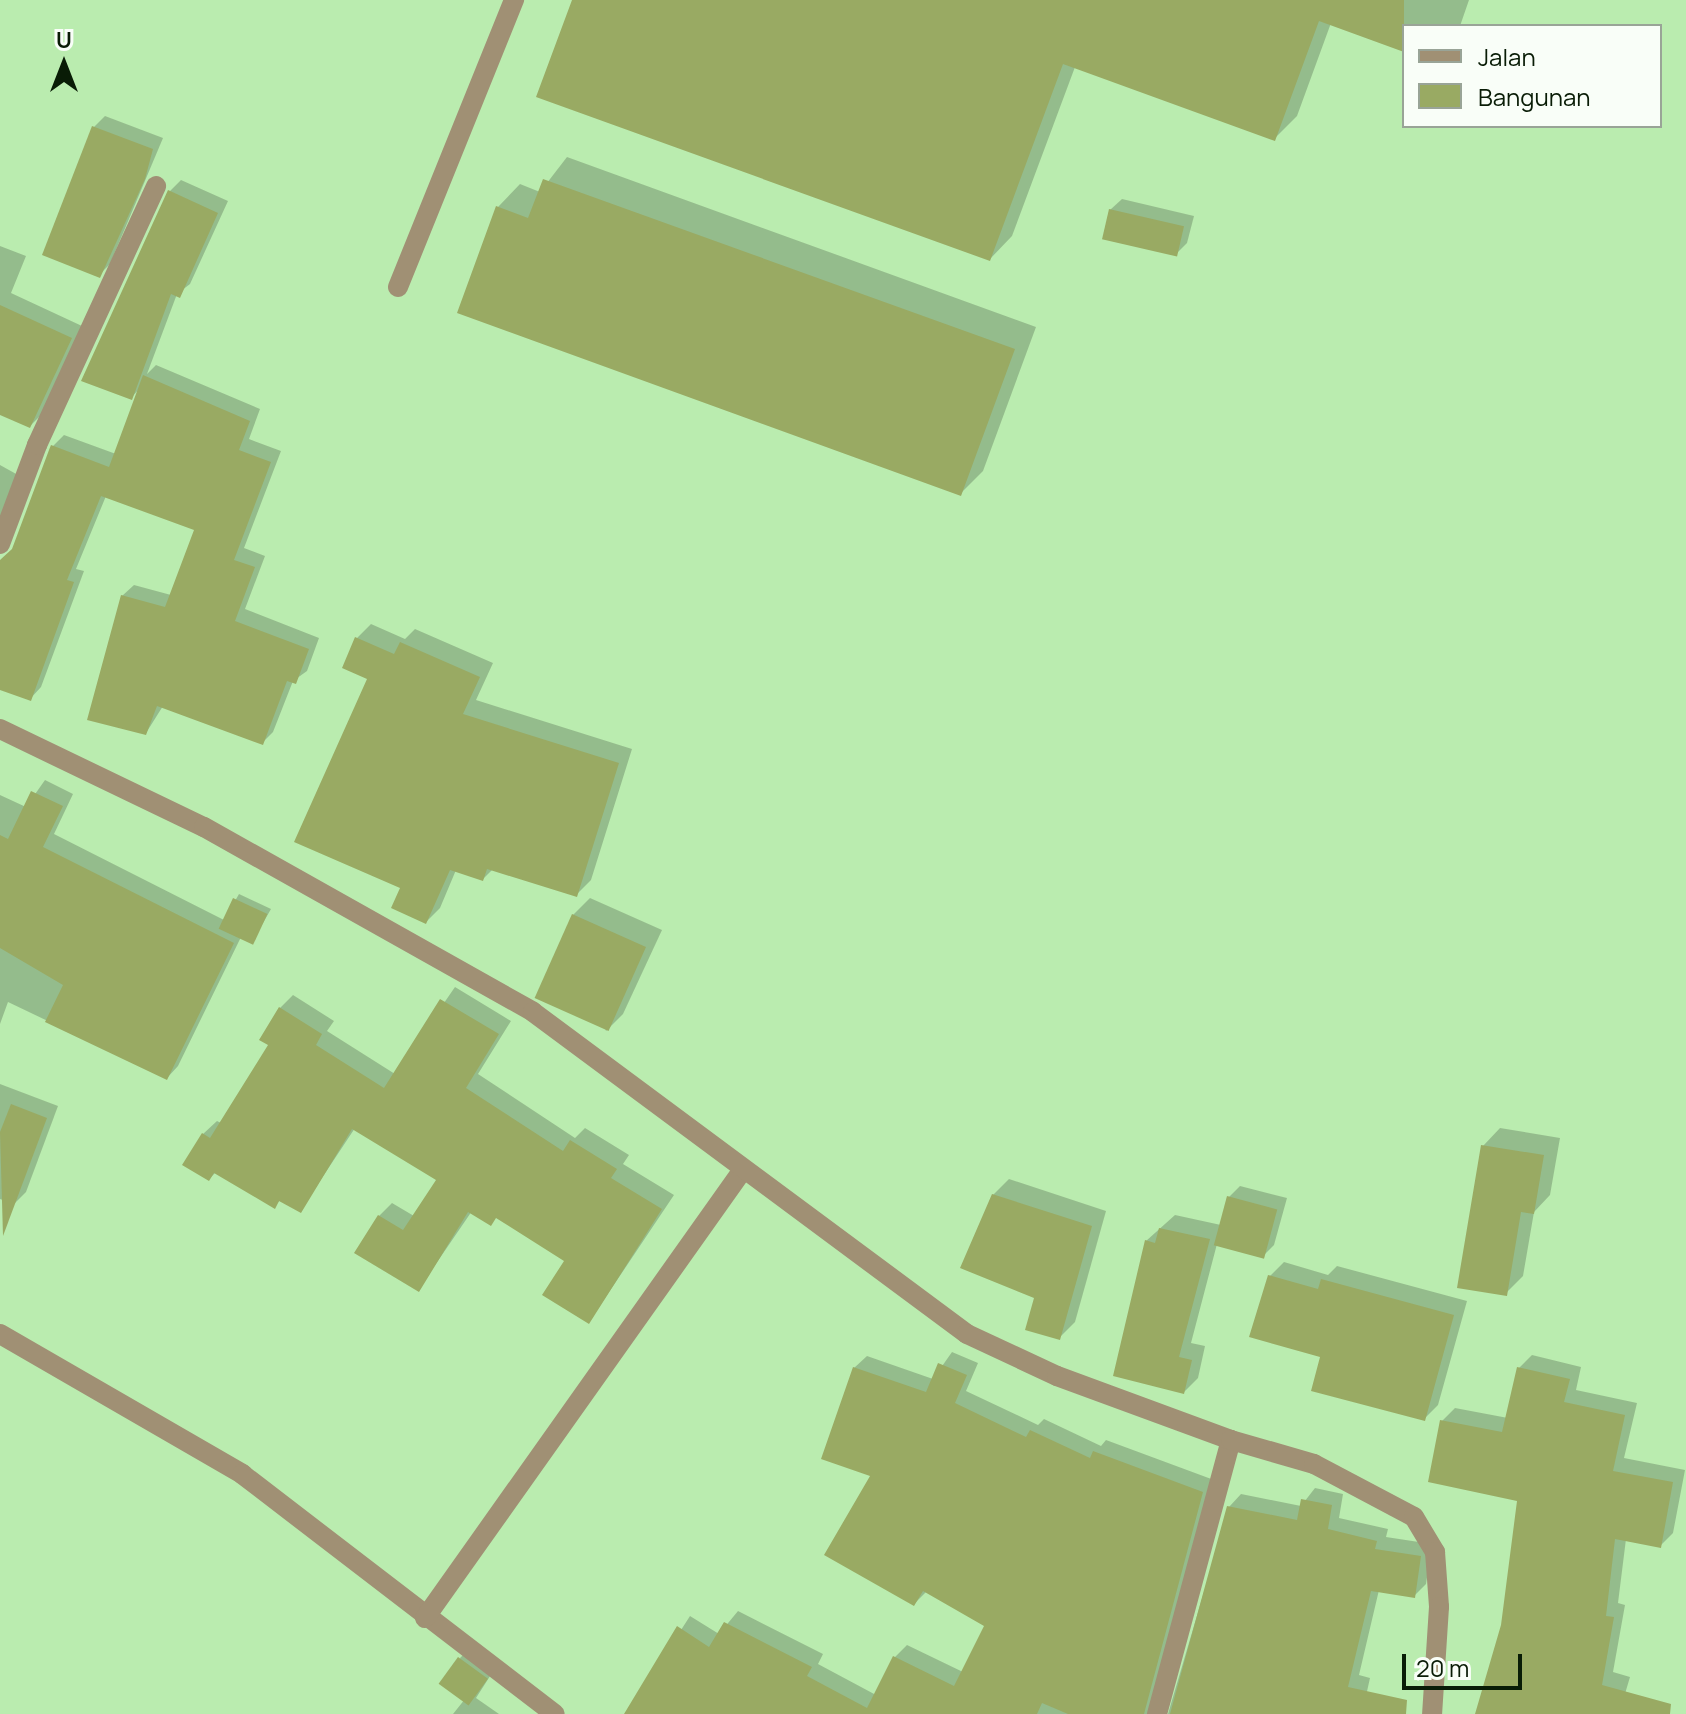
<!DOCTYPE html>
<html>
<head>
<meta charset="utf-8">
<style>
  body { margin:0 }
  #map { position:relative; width:1686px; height:1714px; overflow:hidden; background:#baecaf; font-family:Manrope,sans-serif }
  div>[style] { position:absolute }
  .shadow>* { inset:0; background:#0003 }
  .building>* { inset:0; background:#99aa63; transform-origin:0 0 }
  .service>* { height:20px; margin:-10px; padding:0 10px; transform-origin:10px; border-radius:10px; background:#a09074 }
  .minor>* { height:20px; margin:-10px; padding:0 10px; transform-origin:10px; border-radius:10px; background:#a09074 }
  .tertiary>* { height:20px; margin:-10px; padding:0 10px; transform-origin:10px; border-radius:10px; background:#a09074 }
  span { translate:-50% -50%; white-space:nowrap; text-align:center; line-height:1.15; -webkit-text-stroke:8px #f9fef8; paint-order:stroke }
  .legend { position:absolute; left:1402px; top:24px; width:260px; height:104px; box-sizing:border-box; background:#f9fef8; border:2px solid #99a497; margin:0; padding:10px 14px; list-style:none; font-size:24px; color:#091c06 }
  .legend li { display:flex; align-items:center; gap:16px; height:40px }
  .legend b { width:40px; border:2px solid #99a497 }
  .north { position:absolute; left:24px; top:24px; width:80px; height:80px; -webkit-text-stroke:6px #f9fef8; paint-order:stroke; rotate:0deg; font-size:22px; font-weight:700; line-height:32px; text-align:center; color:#091c06 }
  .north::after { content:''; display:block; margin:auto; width:28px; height:36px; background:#091c06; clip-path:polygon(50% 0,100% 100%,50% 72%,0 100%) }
  .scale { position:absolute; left:1402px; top:1654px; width:120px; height:36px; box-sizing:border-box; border:4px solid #091c06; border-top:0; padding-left:10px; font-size:24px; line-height:28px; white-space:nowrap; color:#091c06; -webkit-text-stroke:6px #f9fef8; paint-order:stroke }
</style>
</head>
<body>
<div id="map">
  <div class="shadow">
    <i style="clip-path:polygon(574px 0,1469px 0,1460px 26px,1404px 26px,1404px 50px,1331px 23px,1297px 116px,1274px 139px,1075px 67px,1012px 236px,990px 259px)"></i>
    <i style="clip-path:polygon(105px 116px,163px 138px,110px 264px,99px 275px,94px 127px)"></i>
    <i style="clip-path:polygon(567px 157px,1036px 327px,983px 471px,961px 493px,498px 207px,520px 184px,540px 192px)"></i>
    <i style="clip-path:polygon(181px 180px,228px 201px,190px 284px,177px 294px,147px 374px,156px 365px,260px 409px,249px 439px,281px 451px,244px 548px,265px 556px,245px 609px,319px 638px,307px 671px,293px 681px,273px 732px,262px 743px,163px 706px,146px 733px,122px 596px,134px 585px,171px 595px,196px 529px,106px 496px,76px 569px,84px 571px,41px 687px,30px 699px,0 687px,0 634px,53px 446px,64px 435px,116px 454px,140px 388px,131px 398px,170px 191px)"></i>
    <i style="clip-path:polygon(1122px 199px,1194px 216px,1187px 243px,1176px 254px,1110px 210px)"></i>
    <i style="clip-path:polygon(0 246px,26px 256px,11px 293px,82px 326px,42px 414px,30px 426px,0 412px)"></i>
    <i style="clip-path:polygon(0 465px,18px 475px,0 534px)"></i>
    <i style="clip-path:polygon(371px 624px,405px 639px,415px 629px,493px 663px,476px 700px,632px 749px,591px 880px,576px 895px,493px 869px,483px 879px,456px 870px,440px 908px,426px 922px,402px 887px,369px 677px,357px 638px)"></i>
    <i style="clip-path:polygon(45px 780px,73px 794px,54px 834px,224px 920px,239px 894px,271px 909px,252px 942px,241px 937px,178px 1066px,167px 1078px,8px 1002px,0 1024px,0 795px,26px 807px)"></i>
    <i style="clip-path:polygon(590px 898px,662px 930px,623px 1014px,606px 1031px,573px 915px)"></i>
    <i style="clip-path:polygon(455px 987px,511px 1021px,478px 1074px,575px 1138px,585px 1128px,629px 1155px,623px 1164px,674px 1195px,589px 1322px,567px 1261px,497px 1216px,472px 1211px,418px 1290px,379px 1216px,392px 1203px,414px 1216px,439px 1179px,355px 1128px,300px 1211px,281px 1199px,274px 1207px,216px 1172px,209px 1179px,203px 1134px,217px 1121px,221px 1123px,270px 1044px,280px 1008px,293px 995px,334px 1021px,327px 1031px,395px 1074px)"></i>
    <i style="clip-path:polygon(0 1084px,58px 1106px,26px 1192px,14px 1204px,0 1199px)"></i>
    <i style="clip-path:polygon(1500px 1128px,1560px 1138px,1550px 1195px,1534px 1212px,1523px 1276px,1506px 1293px,1483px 1146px)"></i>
    <i style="clip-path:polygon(1009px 1179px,1106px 1211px,1075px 1322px,1059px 1338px,993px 1195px)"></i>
    <i style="clip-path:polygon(1240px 1186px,1287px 1198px,1274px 1245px,1263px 1256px,1217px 1244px,1191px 1343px,1205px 1346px,1198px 1378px,1184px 1392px,1146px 1241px,1175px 1215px,1221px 1225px,1229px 1197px)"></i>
    <i style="clip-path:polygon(1284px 1262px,1328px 1275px,1337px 1266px,1467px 1301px,1438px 1405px,1424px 1419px,1322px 1356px,1270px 1276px)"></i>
    <i style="clip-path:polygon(952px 1352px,978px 1363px,966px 1391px,1038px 1425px,1044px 1419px,1101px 1446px,1106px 1440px,1214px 1480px,1165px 1714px,627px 1714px,690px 1616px,719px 1634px,738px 1611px,823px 1654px,818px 1664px,876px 1695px,895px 1657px,907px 1645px,963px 1672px,987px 1626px,927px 1591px,914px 1604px,873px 1475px,854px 1368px,867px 1356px,933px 1379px)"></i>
    <i style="clip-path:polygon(1532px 1355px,1581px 1367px,1576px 1390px,1637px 1403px,1624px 1458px,1685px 1470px,1673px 1533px,1660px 1546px,1626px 1539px,1618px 1603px,1625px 1605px,1613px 1672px,1630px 1677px,1619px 1714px,1477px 1714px,1503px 1625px,1519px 1499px,1442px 1421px,1455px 1408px,1508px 1418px,1519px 1368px)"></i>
    <i style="clip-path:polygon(1315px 1488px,1343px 1494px,1339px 1518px,1388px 1529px,1386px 1537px,1432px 1544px,1426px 1584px,1414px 1596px,1379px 1590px,1359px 1675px,1370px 1678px,1362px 1714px,1168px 1714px,1229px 1507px,1241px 1494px,1301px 1506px)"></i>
    <i style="clip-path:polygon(465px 1653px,492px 1673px,476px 1698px,499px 1714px,453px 1714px,465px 1699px,460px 1658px)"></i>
  </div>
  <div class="building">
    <i style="clip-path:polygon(572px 0,1404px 0,1404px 52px,1319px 21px,1275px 141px,1063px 64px,990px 261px,536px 97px)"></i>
    <i style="clip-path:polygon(92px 126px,153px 149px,145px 179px,100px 278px,42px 255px)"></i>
    <i style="clip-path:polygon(543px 179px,1015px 349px,961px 496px,457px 313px,496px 206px,528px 218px)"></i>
    <i style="clip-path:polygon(168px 190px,218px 213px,180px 298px,171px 294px,132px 400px,81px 381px)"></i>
    <i style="left:1109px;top:209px;width:77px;height:31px;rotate:13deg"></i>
    <i style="clip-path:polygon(0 305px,72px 338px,30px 428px,0 415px)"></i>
    <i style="clip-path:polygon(143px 375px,250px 421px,239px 450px,271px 462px,234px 560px,255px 567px,235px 621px,309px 649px,296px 684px,287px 681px,263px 745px,157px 706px,146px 735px,87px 720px,121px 595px,165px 607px,194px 530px,101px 496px,67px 580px,74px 582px,31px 701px,0 690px,0 560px,12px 549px,49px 450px,51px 445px,109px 467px)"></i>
    <i style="clip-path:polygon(355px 637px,394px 654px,400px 642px,480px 677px,463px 714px,619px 763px,577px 897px,487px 869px,483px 881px,450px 870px,426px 924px,391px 908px,400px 888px,294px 842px,367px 679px,342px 668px)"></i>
    <i style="clip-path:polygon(31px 791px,63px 806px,43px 847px,234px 943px,167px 1080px,45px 1022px,63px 985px,0 948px,0 835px,8px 839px)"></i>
    <i style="left:233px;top:898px;width:38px;height:34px;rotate:25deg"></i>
    <i style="left:572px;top:914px;width:81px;height:92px;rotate:24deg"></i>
    <i style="clip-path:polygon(440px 999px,499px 1034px,466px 1088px,563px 1151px,570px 1140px,617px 1169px,611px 1178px,662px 1209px,589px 1324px,542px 1295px,564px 1261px,496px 1218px,491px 1226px,468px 1212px,419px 1292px,354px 1253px,378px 1215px,403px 1230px,436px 1180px,352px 1129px,301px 1213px,279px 1201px,275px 1209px,214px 1173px,209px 1181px,182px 1165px,202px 1133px,210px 1138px,268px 1045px,259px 1040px,279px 1007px,322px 1034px,316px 1045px,384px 1088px)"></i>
    <i style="clip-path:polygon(11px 1104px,47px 1118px,3px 1236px,0 1132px)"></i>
    <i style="clip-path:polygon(1481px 1145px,1544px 1155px,1534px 1214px,1521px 1212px,1507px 1296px,1457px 1288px)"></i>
    <i style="clip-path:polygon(992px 1194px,1092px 1226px,1060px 1340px,1025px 1330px,1034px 1298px,960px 1268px)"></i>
    <i style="left:1227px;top:1196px;width:52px;height:51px;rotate:15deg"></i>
    <i style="clip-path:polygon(1159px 1228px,1210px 1239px,1179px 1357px,1192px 1360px,1184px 1394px,1113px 1376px,1145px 1240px,1155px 1243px)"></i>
    <i style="clip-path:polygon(1268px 1275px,1318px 1289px,1321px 1279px,1454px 1315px,1425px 1421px,1311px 1391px,1320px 1357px,1249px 1337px)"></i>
    <i style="clip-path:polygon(938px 1363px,967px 1375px,955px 1403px,1026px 1437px,1030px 1430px,1090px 1458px,1093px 1451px,1203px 1492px,1144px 1714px,1068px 1714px,1042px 1703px,1037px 1714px,624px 1714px,677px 1626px,709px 1647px,724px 1622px,812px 1667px,807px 1676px,867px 1708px,893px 1656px,954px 1686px,984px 1626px,923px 1591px,914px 1606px,824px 1555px,870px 1476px,821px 1459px,853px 1367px,926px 1392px)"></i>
    <i style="clip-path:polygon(1517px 1367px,1570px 1379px,1564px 1402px,1625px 1415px,1613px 1471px,1673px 1482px,1661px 1548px,1615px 1539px,1606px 1616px,1614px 1617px,1602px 1685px,1671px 1704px,1670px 1714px,1475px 1714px,1501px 1625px,1517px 1501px,1428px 1482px,1440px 1420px,1502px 1432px)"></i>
    <i style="clip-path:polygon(1301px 1499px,1332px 1505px,1328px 1529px,1377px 1541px,1375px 1549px,1421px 1556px,1415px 1598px,1371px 1591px,1348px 1687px,1407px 1700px,1406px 1714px,1170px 1714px,1227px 1506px,1297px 1520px)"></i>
    <i style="left:458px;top:1657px;width:37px;height:33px;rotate:36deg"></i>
  </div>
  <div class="service">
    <i style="left:398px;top:287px;width:310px;rotate:-68deg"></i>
  </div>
  <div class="minor">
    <i style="left:0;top:544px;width:106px;rotate:-69.5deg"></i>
    <i style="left:37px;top:445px;width:285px;rotate:-65.3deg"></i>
    <i style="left:0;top:1334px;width:280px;rotate:30deg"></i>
    <i style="left:242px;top:1474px;width:394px;rotate:37.5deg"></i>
    <i style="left:425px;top:1618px;width:548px;rotate:-54.66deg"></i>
    <i style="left:1157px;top:1714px;width:284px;rotate:-74.9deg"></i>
  </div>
  <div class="tertiary">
    <i style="left:0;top:729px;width:226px;rotate:25.7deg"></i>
    <i style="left:204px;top:827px;width:377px;rotate:29.3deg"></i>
    <i style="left:533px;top:1012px;width:540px;rotate:36.57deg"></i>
    <i style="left:967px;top:1334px;width:99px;rotate:25deg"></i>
    <i style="left:1057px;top:1376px;width:185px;rotate:20.2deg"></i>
    <i style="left:1231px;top:1440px;width:86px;rotate:16.1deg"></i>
    <i style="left:1314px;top:1464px;width:113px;rotate:27.9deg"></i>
    <i style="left:1414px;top:1517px;width:41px;rotate:59deg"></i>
    <i style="left:1435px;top:1552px;width:55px;rotate:85.8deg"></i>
    <i style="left:1439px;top:1607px;width:107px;rotate:93.7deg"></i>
  </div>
  <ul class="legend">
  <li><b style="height:10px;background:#a09074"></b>Jalan</li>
  <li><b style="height:22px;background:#99aa63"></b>Bangunan</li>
  </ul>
  <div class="north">U</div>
  <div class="scale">20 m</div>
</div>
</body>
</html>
